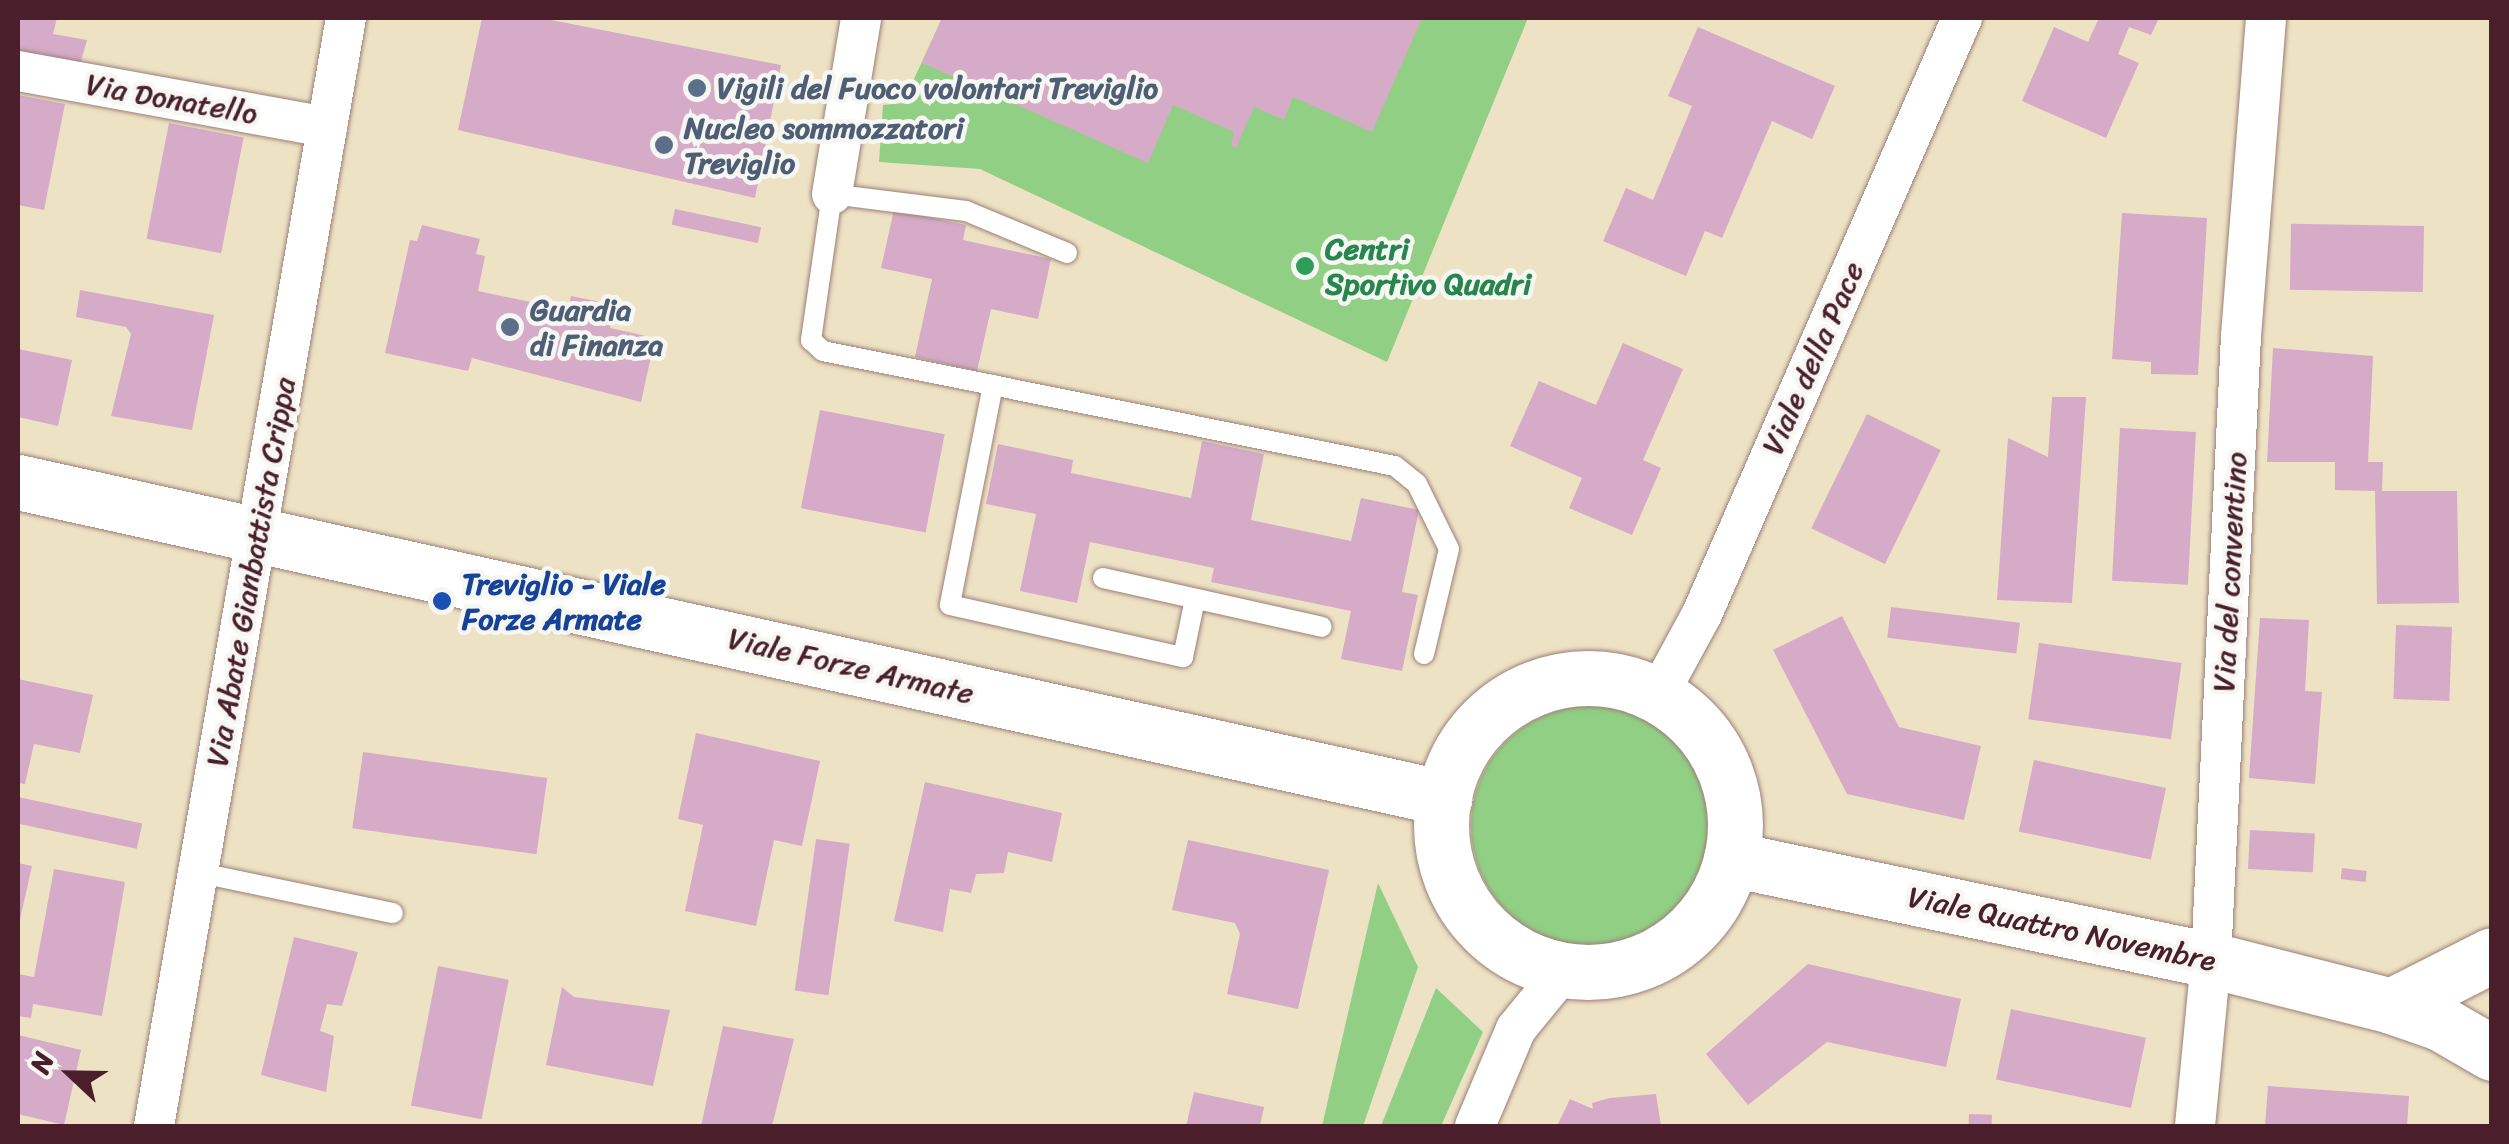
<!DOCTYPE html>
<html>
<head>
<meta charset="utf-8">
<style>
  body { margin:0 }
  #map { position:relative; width:2509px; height:1144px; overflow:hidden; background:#eee2c5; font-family:Sriracha,sans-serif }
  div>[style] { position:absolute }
  .green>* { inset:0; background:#91cf85 }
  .round { border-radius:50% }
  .building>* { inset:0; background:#d5abc8; transform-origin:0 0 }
  .roads { filter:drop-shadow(0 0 2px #9c8078) drop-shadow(0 0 2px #9c8078) }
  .lane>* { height:20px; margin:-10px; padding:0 10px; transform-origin:10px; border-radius:10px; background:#fff }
  .street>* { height:40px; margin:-20px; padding:0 20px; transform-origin:20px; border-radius:20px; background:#fff }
  .secondary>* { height:55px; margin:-27.5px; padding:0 27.5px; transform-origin:27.5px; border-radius:27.5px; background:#fff }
  .secondary>.ring { margin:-27.5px; padding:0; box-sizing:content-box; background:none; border:55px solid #fff; border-radius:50% }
  .dots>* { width:28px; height:28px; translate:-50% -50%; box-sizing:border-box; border:5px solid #f6f6f2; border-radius:50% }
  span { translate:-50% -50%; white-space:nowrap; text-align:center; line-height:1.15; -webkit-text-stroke:9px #f6f6f2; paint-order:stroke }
  .service-label { font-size:30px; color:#4e5e75; font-weight:700 }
  .left { translate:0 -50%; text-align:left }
  .street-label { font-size:30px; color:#4a1f2b }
  .leisure-label { font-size:30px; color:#27864d; font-weight:700 }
  .transit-label { font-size:30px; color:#164399; font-weight:700 }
  .frame { position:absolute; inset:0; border:20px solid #4a1f2b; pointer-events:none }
  .north { position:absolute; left:20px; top:1024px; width:100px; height:100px; -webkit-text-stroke:8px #f6f6f2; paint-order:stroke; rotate:292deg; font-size:28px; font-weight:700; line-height:40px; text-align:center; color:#4a1f2b }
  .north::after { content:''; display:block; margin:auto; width:35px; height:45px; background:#4a1f2b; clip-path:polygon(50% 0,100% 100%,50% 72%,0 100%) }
</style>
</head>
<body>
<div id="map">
  <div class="green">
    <i style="clip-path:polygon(942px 18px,1528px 18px,1387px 362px,980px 169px,879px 162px,883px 105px,903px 103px)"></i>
    <i class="round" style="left:1471px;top:706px;width:240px;height:240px"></i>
    <i style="clip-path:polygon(1378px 883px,1418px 967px,1363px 1126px,1322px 1126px)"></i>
    <i style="clip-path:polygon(1436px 988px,1483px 1032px,1441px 1126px,1381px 1126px)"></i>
  </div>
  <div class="building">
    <i style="clip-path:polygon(18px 18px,57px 18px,53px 34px,87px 40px,80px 65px,18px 61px)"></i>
    <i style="clip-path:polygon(482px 18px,541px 18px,781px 65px,755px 198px,458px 130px)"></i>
    <i style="clip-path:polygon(942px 18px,1422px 18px,1372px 132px,1293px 97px,1284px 120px,1254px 107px,1236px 148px,1231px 146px,1234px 132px,1173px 105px,1148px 163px,922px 63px)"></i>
    <i style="clip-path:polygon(2099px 18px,2159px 18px,2151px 35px,2129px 27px,2118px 54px,2139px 63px,2106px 138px,2022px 101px,2054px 27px,2088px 42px)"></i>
    <i style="clip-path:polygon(1698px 27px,1835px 86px,1812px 139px,1772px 121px,1722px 238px,1705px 231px,1686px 276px,1603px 241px,1626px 188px,1653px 200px,1692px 106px,1668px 96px)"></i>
    <i style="clip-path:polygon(18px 95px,65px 104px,44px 210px,18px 205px)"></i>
    <i style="left:169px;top:123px;width:76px;height:118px;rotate:11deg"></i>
    <i style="left:675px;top:209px;width:88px;height:16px;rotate:12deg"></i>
    <i style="clip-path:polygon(894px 210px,966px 225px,963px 240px,1051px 259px,1038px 319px,991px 309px,977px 371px,915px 357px,932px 279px,881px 268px)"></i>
    <i style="clip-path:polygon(2122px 213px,2207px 218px,2198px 375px,2151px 374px,2151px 362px,2112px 359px)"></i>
    <i style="clip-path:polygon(422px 225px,480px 239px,476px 254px,485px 256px,478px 291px,568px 310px,571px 296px,616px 305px,610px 328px,655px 338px,641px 402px,472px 358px,468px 371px,385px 353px,410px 240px,417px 241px)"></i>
    <i style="left:2424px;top:226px;width:66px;height:133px;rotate:91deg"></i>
    <i style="clip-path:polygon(80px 290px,214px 315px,192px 430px,111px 416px,131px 334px,126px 327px,76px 317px)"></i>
    <i style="clip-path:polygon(1623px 343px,1683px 369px,1643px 460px,1661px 468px,1632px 535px,1569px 508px,1582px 478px,1510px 446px,1539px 381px,1596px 405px)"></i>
    <i style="clip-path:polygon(2273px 348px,2373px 356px,2368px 462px,2383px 462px,2382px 491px,2457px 491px,2459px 603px,2377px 604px,2375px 491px,2335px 490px,2335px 462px,2267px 462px)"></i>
    <i style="clip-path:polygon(18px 349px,72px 360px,58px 426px,18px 417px)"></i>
    <i style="clip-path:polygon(2052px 397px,2086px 397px,2072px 603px,1997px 600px,2008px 438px,2048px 457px)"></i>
    <i style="left:820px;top:410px;width:127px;height:100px;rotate:11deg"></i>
    <i style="left:1867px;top:414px;width:82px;height:127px;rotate:26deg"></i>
    <i style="left:2120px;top:428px;width:76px;height:153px;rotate:3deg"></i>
    <i style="clip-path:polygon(1202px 441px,1264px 454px,1251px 520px,1351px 541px,1361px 498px,1419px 510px,1402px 592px,1418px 595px,1402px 671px,1341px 659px,1351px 611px,1211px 582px,1214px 568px,1090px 542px,1077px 603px,1020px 591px,1036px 514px,986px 504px,998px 444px,1073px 460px,1071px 473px,1191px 498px)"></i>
    <i style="left:1891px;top:607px;width:130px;height:31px;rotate:7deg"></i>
    <i style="clip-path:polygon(1842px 616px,1899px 727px,1981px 746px,1964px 820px,1847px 794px,1773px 650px)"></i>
    <i style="clip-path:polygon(2260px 618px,2309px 620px,2305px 691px,2322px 692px,2315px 784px,2249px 778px)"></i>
    <i style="left:2396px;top:625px;width:56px;height:74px;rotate:2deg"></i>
    <i style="left:2039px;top:643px;width:144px;height:77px;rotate:8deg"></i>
    <i style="clip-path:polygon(18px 679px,93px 695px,80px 753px,34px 744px,25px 784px,18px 783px)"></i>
    <i style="clip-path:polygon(696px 733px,820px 761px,802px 846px,774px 840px,756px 926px,685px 911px,703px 825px,678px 819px)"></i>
    <i style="left:363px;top:752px;width:186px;height:77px;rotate:8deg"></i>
    <i style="left:2034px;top:760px;width:135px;height:73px;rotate:12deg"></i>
    <i style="clip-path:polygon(925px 782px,1062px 813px,1052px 862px,1008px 852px,1004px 873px,976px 874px,971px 893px,950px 889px,943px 932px,894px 921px)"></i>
    <i style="left:18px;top:797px;width:127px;height:26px;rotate:12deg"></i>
    <i style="left:2250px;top:830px;width:65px;height:39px;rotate:3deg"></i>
    <i style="left:816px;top:839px;width:34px;height:153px;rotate:8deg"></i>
    <i style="clip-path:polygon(1188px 840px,1329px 870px,1298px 1009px,1227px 994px,1240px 934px,1235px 923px,1172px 910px)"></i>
    <i style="clip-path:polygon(18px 863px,32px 866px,19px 924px,18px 923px)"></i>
    <i style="left:2342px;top:868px;width:25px;height:11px;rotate:7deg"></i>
    <i style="clip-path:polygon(54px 869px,125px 882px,102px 1016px,33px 1004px,31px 1018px,18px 1016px,18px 974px,34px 977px)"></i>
    <i style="clip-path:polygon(294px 937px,358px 952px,342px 1006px,327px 1004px,320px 1031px,334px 1036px,326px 1092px,261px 1075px)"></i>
    <i style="clip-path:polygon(1808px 964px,1961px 999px,1946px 1067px,1827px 1042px,1748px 1105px,1706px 1054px)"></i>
    <i style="left:438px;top:966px;width:72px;height:142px;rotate:11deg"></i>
    <i style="clip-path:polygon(562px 987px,574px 997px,670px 1010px,653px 1086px,546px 1065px)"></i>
    <i style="left:2011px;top:1009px;width:138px;height:72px;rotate:12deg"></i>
    <i style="clip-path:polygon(723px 1026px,794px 1039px,772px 1126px,701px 1126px)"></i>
    <i style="clip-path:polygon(18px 1035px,81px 1050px,64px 1125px,18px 1114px)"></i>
    <i style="clip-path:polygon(2268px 1086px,2409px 1096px,2407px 1126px,2265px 1126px)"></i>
    <i style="clip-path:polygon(1194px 1092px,1264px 1107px,1260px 1126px,1186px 1126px)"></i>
    <i style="clip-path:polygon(1656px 1094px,1661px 1126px,1557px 1126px,1570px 1099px,1593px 1109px,1592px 1103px,1610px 1098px)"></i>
    <i style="left:1969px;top:1114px;width:23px;height:12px;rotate:2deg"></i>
  </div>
  <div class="roads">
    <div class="lane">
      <i style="left:1067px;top:253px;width:109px;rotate:-157.4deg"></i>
      <i style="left:966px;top:211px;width:135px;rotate:-172.8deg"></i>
      <i style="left:832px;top:194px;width:148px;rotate:98.2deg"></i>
      <i style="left:811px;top:340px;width:16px;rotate:43deg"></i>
      <i style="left:823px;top:351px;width:583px;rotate:11.37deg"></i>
      <i style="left:1395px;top:466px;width:28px;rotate:39deg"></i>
      <i style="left:1417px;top:484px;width:72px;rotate:63.8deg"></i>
      <i style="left:1449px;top:549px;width:108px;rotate:103.4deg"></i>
      <i style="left:993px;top:385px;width:224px;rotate:101.1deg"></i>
      <i style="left:950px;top:605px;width:239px;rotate:12.6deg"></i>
      <i style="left:1183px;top:657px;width:59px;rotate:-78.3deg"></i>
      <i style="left:1103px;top:578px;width:224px;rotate:12.6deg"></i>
      <i style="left:201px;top:873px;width:196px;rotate:11.8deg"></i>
    </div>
    <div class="street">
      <i style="left:18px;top:71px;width:314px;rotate:10.3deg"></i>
      <i style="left:832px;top:194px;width:178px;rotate:-80.6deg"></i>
      <i style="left:1658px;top:695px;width:92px;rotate:-61.5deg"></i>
      <i style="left:1702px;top:614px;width:650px;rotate:-66.43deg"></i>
      <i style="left:154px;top:1126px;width:1125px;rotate:-80.17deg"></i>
      <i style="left:1475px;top:1126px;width:105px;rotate:-67.1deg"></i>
      <i style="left:1516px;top:1029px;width:76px;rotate:-50.9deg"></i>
      <i style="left:2195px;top:1126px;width:167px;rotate:-84.5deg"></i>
      <i style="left:2211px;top:960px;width:625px;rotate:-87.25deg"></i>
      <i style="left:2241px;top:336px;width:319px;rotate:-85.5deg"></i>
    </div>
    <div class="secondary">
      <i style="left:18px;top:482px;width:1461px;rotate:12.49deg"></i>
      <i class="ring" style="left:1441px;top:678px;width:239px;height:239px"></i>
      <i style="left:1731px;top:859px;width:491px;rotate:11.9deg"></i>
      <i style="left:2211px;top:960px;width:186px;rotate:14.3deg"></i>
      <i style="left:2391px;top:1006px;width:52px;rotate:19.1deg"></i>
      <i style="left:2440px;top:1023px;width:60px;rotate:30deg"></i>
      <i style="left:2391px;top:1006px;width:113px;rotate:-26.8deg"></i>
    </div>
  </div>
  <div class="dots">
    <i style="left:697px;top:88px;background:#5c6f8a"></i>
    <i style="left:664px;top:145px;background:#5c6f8a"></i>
    <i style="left:1305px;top:266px;background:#2e9e5b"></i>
    <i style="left:510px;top:327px;background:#5c6f8a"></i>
    <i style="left:442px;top:601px;background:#1a4fb4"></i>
  </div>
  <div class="service-label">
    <span class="left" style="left:717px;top:88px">Vigili del Fuoco volontari Treviglio</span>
    <span class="left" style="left:684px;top:145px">Nucleo sommozzatori<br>Treviglio</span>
    <span class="left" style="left:530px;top:327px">Guardia<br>di Finanza</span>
  </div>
  <div class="street-label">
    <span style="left:172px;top:99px;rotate:10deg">Via Donatello</span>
    <span style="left:1813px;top:358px;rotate:-66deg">Viale della Pace</span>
    <span style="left:251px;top:572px;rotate:-80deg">Via Abate Gianbattista Crippa</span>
    <span style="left:2230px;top:572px;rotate:-87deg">Via del conventino</span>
    <span style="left:851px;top:666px;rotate:13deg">Viale Forze Armate</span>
    <span style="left:2062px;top:929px;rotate:12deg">Viale Quattro Novembre</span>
  </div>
  <div class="leisure-label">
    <span class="left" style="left:1325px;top:266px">Centri<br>Sportivo Quadri</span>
  </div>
  <div class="transit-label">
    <span class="left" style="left:462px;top:601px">Treviglio - Viale<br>Forze Armate</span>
  </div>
  <div class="frame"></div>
  <div class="north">N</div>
</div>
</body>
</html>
